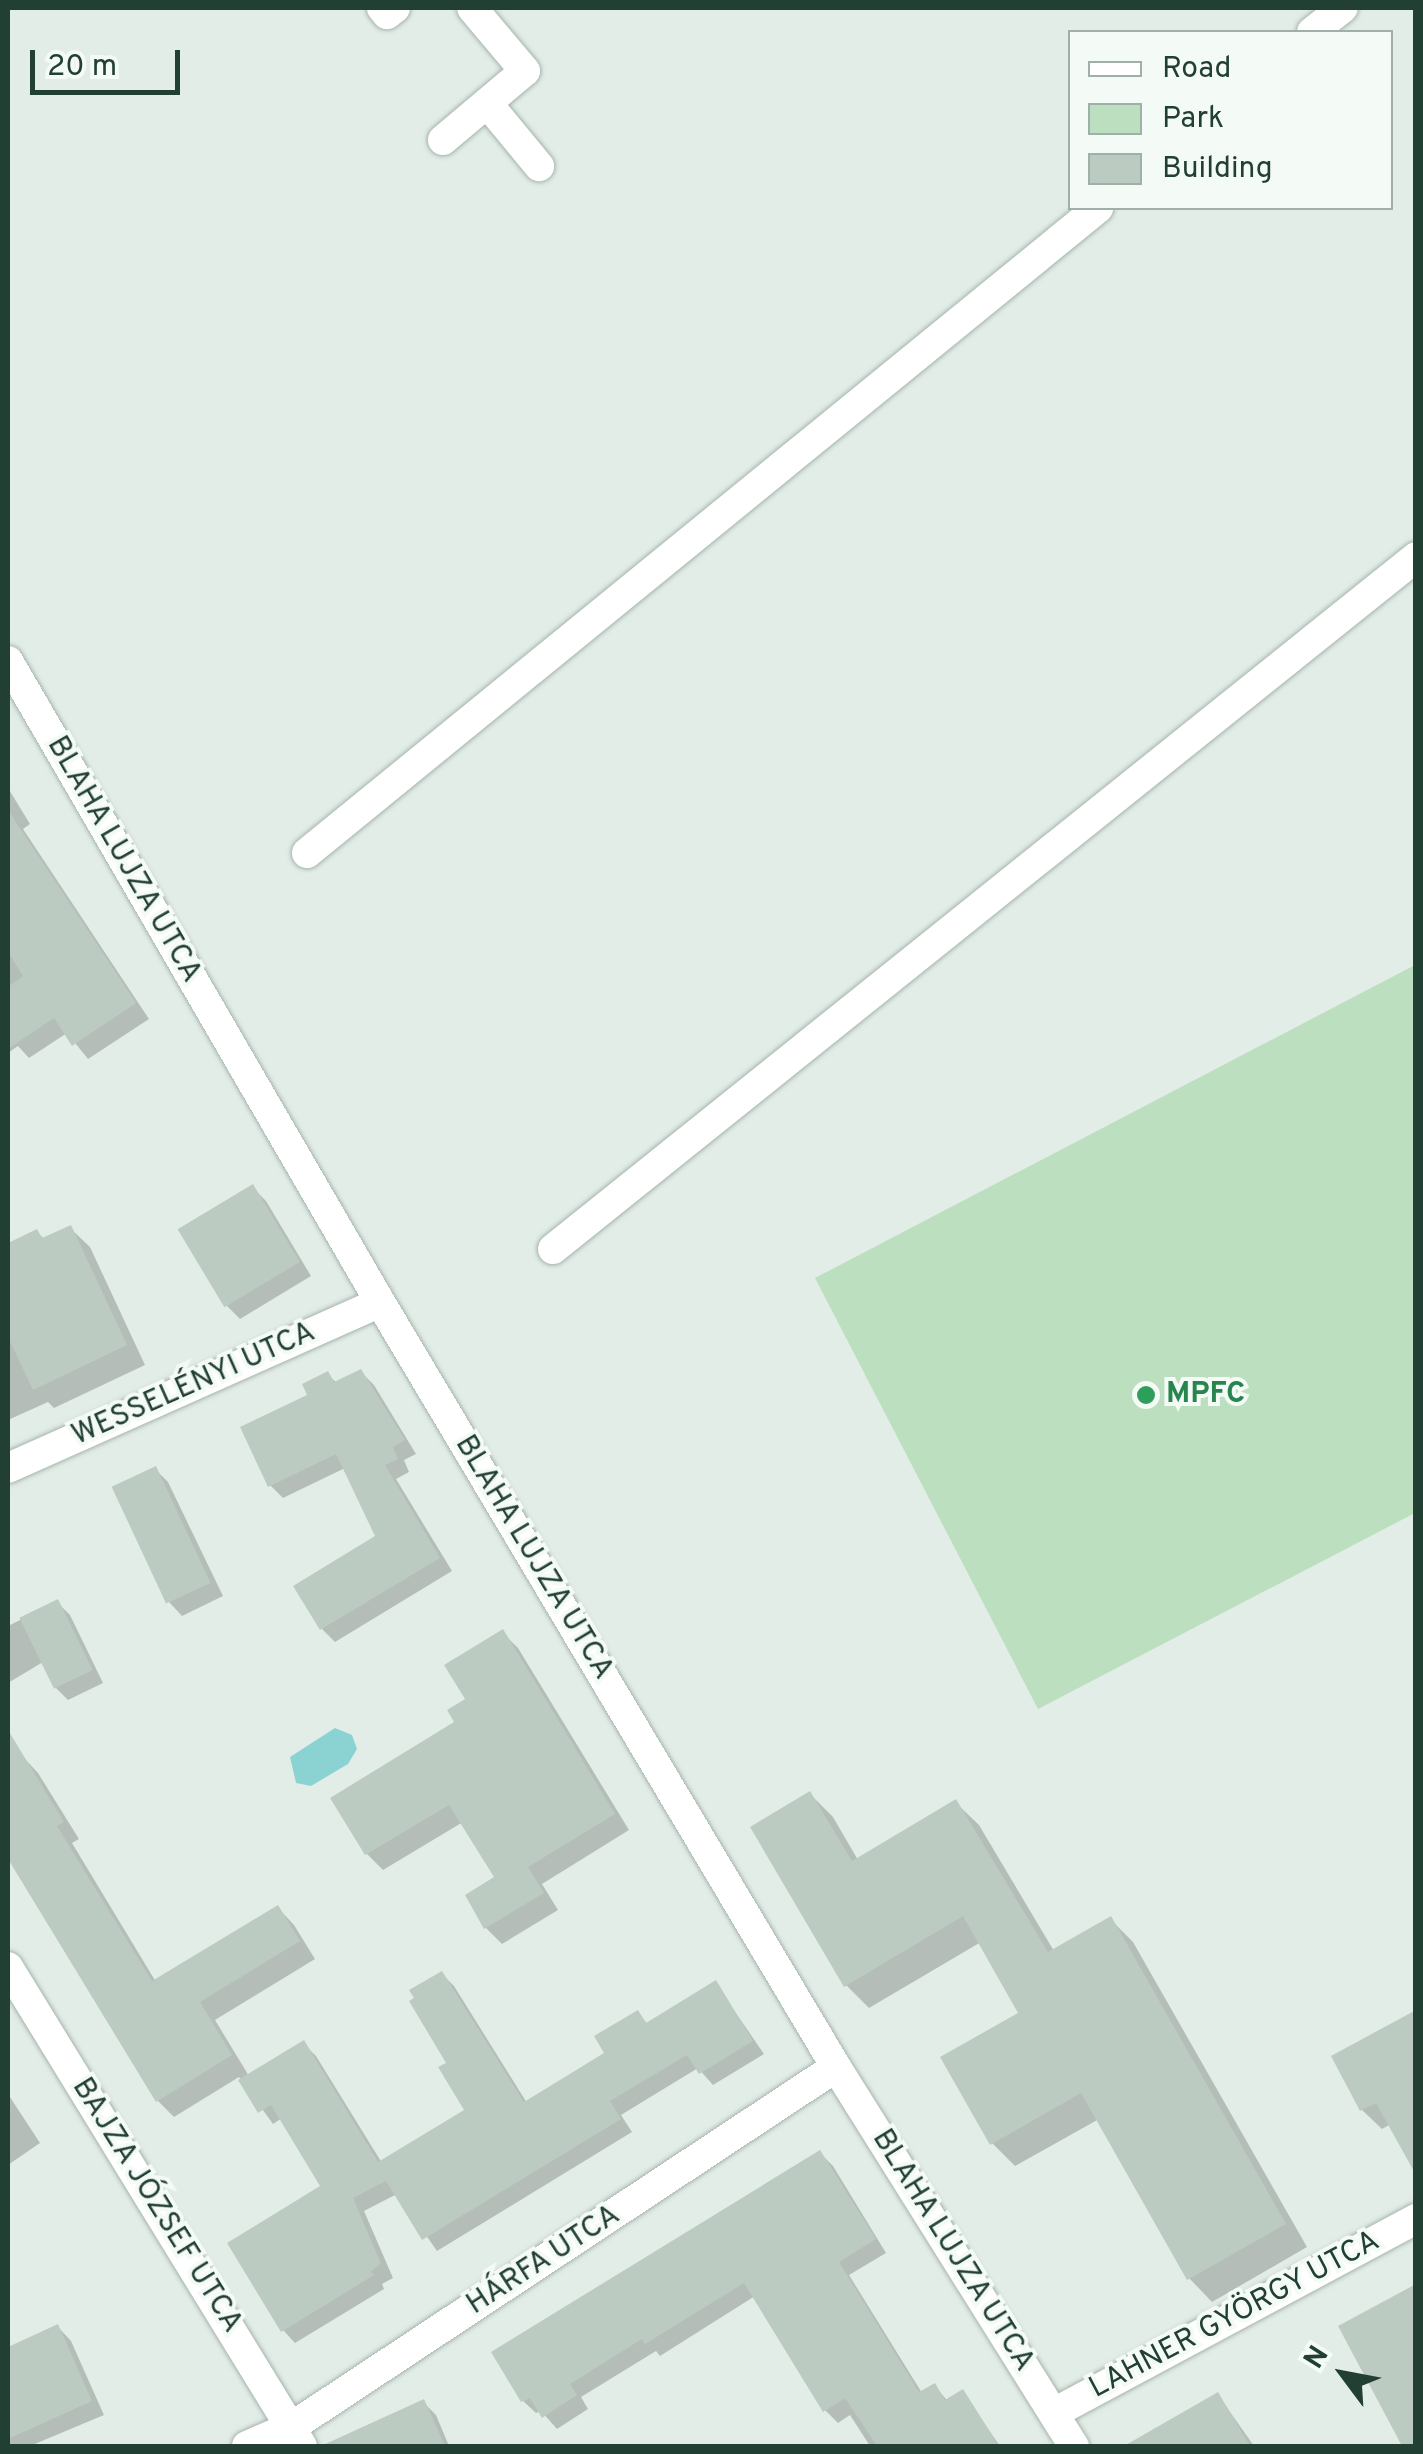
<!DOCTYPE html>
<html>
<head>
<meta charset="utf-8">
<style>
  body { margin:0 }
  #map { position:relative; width:1423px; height:2454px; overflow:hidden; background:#e3ede7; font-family:Overpass,sans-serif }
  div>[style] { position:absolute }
  .green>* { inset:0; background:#bcdfbf }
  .water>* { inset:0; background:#8ad3d2 }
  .shadow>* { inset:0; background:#0003 }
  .building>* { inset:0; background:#bbcbc2; transform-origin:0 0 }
  .roads { filter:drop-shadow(0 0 2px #a5b5ad) drop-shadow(0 0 2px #a5b5ad) }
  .minor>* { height:30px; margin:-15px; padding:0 15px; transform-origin:15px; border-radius:15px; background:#fff }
  .dots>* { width:28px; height:28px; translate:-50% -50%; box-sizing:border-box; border:5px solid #f4faf6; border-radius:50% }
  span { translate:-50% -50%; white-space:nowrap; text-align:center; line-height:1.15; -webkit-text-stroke:8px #f4faf6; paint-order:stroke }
  .street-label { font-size:30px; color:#223f33 }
  .leisure-label { font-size:30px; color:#27864d; font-weight:700 }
  .left { translate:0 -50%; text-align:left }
  .frame { position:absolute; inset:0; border:10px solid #223f33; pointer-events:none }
  .legend { position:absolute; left:1068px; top:30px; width:325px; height:180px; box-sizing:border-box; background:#f4faf6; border:2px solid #a0afa8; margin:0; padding:12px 18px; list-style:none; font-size:30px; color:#223f33 }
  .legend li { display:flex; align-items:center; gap:20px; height:50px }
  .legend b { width:50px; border:2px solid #a0afa8 }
  .north { position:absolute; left:1293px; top:2324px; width:100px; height:100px; -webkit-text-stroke:8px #f4faf6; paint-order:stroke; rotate:302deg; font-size:28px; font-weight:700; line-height:40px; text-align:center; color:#223f33 }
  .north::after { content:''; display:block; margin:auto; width:35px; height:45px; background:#223f33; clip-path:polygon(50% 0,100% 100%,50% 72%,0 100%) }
  .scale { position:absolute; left:30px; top:50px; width:150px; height:45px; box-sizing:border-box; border:5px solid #223f33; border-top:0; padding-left:12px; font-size:30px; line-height:35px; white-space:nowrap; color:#223f33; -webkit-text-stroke:8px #f4faf6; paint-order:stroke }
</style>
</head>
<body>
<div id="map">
  <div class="green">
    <i style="clip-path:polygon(1415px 965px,1415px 1513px,1038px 1709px,815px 1278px)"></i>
  </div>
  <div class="water">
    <i style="clip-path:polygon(335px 1728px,352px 1735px,357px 1749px,348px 1764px,311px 1786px,296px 1783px,290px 1757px)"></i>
  </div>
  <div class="shadow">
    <i style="clip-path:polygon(8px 788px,30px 824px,23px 829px,149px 1019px,88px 1059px,67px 1033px,29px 1058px,18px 1046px,8px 1053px)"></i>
    <i style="clip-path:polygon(253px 1188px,266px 1201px,311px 1276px,240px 1319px,227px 1306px)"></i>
    <i style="clip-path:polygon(70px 1228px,90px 1247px,145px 1365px,54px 1408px,48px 1402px,8px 1420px,8px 1246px,37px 1232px,45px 1240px)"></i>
    <i style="clip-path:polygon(361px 1372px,374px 1385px,416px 1454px,404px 1460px,409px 1472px,396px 1479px,452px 1571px,335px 1642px,322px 1629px,378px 1537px,345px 1468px,283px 1498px,270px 1485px,310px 1396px,327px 1374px,337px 1383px)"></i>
    <i style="clip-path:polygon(155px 1469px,168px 1482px,223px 1596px,182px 1616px,169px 1602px)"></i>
    <i style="clip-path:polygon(57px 1602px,70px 1615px,103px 1683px,68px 1700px,55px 1687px,43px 1662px,8px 1683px,8px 1626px)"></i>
    <i style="clip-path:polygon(502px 1632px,518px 1648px,629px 1830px,542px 1884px,558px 1910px,502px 1944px,486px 1928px,468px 1896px,497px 1878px,463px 1822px,383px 1870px,367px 1854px,333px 1799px,458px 1723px)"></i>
    <i style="clip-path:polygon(22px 1756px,38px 1773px,79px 1839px,72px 1843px,156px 1982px,278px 1908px,294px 1925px,315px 1959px,215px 2020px,249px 2076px,303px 2043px,316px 2056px,382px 2163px,467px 2111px,449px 2064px,442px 1974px,454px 1986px,527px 2103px,608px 2054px,637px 2013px,649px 2025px,716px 1984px,764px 2054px,713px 2085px,698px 2068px,621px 2115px,632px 2132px,437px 2251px,397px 2194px,364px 2211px,393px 2278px,382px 2284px,384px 2289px,295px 2343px,283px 2330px,323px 2187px,282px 2118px,273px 2124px,239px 2077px,174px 2117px,158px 2101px,8px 1854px,8px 1765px)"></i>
    <i style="clip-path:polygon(810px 1794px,833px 1817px,858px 1860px,955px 1802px,979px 1825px,1054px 1951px,1110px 1919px,1133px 1942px,1307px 2247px,1212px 2302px,1189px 2278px,1099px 2119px,1015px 2166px,992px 2143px,1022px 2014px,981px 1942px,869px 2008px,846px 1985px)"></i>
    <i style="clip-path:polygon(1416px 2013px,1391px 2124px,1382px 2129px,1362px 2110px)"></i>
    <i style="clip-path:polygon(8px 2094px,40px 2143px,8px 2165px)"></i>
    <i style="clip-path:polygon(820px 2153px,833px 2166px,886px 2253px,849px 2275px,922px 2393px,934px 2386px,948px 2401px,962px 2392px,1000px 2446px,870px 2446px,850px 2415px,838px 2423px,825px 2410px,755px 2296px,660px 2356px,656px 2351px,581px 2397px,588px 2409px,557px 2429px,541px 2411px,536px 2413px,523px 2401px)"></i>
    <i style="clip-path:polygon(58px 2327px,71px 2341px,104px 2415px,30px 2446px,8px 2446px,8px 2350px)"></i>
    <i style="clip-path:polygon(1218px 2395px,1254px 2446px,1135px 2446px,1134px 2444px)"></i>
    <i style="clip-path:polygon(423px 2402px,436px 2415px,449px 2446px,358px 2446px,353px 2434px)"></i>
  </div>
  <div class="building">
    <i style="clip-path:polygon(8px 810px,136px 1003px,72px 1046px,54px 1018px,8px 1049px,8px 987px,23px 976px,8px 952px)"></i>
    <i style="left:253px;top:1184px;width:91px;height:88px;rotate:59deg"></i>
    <i style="clip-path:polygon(71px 1225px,127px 1345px,33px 1390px,8px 1337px,8px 1243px,37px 1229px,42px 1238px)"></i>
    <i style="clip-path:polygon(361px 1369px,405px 1440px,393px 1447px,398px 1459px,385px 1465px,440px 1558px,320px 1630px,293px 1586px,375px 1536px,336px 1454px,268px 1487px,240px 1427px,307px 1395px,302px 1384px,328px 1371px,334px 1382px)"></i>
    <i style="left:156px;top:1466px;width:129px;height:49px;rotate:65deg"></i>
    <i style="left:58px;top:1599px;width:79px;height:43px;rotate:64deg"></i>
    <i style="clip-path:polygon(503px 1629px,615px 1814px,528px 1867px,544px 1893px,484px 1929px,465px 1895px,494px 1877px,449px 1805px,365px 1855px,330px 1798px,454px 1722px,447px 1710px,465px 1699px,444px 1665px)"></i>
    <i style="clip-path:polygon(8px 1730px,64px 1822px,57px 1826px,152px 1981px,278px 1905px,300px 1941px,200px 2002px,232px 2055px,156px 2102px,8px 1859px)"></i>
    <i style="clip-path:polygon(810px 1791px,852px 1861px,956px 1799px,1048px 1952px,1111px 1916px,1286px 2224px,1187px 2280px,1081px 2093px,990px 2145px,940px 2057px,1018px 2013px,963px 1916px,844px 1987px,750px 1827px)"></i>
    <i style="clip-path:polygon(442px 1971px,524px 2102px,604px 2053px,594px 2036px,638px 2010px,646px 2023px,716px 1980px,753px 2041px,699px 2074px,687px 2055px,610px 2101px,621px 2119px,422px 2240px,386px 2181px,353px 2198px,381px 2264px,371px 2271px,374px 2275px,281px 2332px,227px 2243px,320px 2186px,271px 2105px,258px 2113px,238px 2080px,304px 2040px,378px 2162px,464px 2110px,438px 2067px,446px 2063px,409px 2001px,414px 1998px,409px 1990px)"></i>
    <i style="clip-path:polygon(1416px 2010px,1416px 2175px,1376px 2103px,1360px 2111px,1331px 2056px)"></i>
    <i style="clip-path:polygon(820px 2150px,876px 2239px,839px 2262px,919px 2392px,935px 2383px,945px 2400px,963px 2389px,999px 2446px,877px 2446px,845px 2398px,823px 2412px,744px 2283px,645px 2344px,642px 2339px,570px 2384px,577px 2395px,542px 2418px,530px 2398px,521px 2402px,491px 2352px)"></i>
    <i style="clip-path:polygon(1416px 2284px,1416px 2446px,1402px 2446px,1338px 2326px)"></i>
    <i style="clip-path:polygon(58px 2324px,92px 2401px,8px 2439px,8px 2347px)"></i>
    <i style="clip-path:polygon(1218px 2392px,1250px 2446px,1124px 2446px)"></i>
    <i style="clip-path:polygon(424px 2399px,445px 2446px,321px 2446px)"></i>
  </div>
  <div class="roads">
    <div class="minor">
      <i style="left:382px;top:8px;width:8px;rotate:50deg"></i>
      <i style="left:387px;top:14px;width:10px;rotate:-37deg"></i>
      <i style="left:1312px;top:32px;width:39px;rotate:-38deg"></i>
      <i style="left:487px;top:103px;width:82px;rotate:50.5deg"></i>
      <i style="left:443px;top:140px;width:107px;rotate:-40.1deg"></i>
      <i style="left:525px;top:71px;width:82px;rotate:-130.1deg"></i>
      <i style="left:8px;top:661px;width:741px;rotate:59.87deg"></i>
      <i style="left:380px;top:1302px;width:891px;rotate:59.2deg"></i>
      <i style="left:836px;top:2067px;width:448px;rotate:57.9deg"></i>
      <i style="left:307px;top:853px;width:1021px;rotate:-39.19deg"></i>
      <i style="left:553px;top:1249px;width:1106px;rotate:-38.72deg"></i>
      <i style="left:8px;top:1468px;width:407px;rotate:-24deg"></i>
      <i style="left:8px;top:1967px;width:562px;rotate:58.46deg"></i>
      <i style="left:1054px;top:2413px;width:411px;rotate:-28.2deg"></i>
      <i style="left:247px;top:2446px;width:50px;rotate:-23.5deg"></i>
      <i style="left:293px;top:2426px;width:651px;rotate:-33.47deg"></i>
    </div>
  </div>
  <div class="dots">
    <i style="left:1146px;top:1395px;background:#2e9e5b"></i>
  </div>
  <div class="street-label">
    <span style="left:123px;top:860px;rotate:60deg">BLAHA LUJZA UTCA</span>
    <span style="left:194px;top:1385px;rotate:-24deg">WESSELÉNYI UTCA</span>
    <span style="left:533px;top:1558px;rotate:59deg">BLAHA LUJZA UTCA</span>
    <span style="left:156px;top:2206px;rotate:58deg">BAJZA JÓZSEF UTCA</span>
    <span style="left:952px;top:2251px;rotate:58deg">BLAHA LUJZA UTCA</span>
    <span style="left:544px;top:2261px;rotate:-33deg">HÁRFA UTCA</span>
    <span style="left:1235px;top:2316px;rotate:-28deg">LAHNER GYÖRGY UTCA</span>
  </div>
  <div class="leisure-label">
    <span class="left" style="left:1166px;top:1395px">MPFC</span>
  </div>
  <div class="frame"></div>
  <ul class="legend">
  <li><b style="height:12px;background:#fff"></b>Road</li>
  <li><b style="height:28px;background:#bcdfbf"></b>Park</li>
  <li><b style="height:28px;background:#bbcbc2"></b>Building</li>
  </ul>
  <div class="north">N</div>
  <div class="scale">20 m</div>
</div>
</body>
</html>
